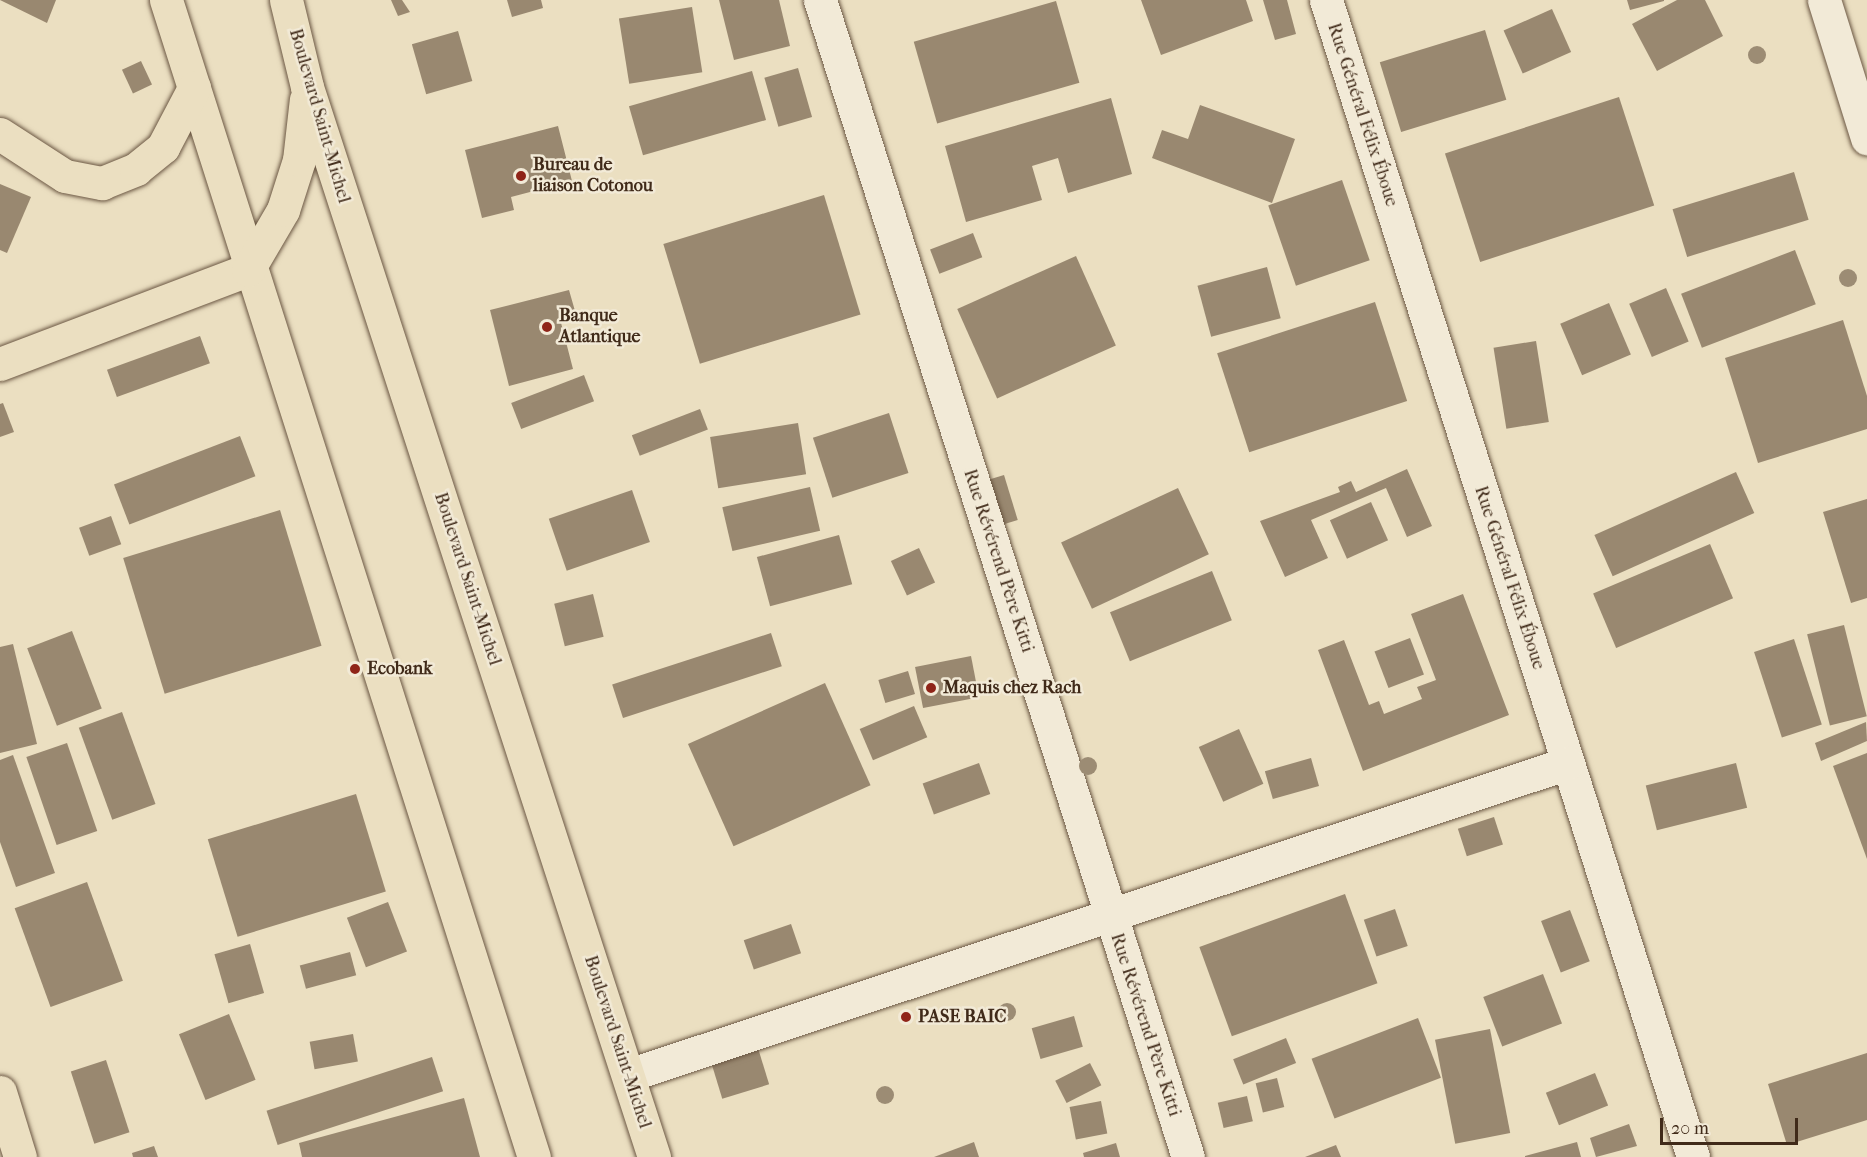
<!DOCTYPE html>
<html>
<head>
<meta charset="utf-8">
<style>
  body { margin:0 }
  #map { position:relative; width:1867px; height:1157px; overflow:hidden; background:#ebdfc1; font-family:"IM FELL French Canon",serif }
  div>[style] { position:absolute }
  .building>* { inset:0; background:#998870; transform-origin:0 0 }
  .roads { filter:drop-shadow(0 0 2px #6b5743) drop-shadow(0 0 2px #6b5743) }
  .minor>* { height:33px; margin:-16.5px; padding:0 16.5px; transform-origin:16.5px; border-radius:16.5px; background:#f2ead7 }
  .primary>* { height:33px; margin:-16.5px; padding:0 16.5px; transform-origin:16.5px; border-radius:16.5px; background:#ebdfc1 }
  .trees>* { width:18px; height:18px; margin:-9px; border-radius:50%; background:#9c8c74 }
  .dots>* { width:16px; height:16px; translate:-50% -50%; box-sizing:border-box; border:3px solid #f2ead7; border-radius:50% }
  span { translate:-50% -50%; white-space:nowrap; text-align:center; line-height:1.15; -webkit-text-stroke:5px #f2ead7; paint-order:stroke }
  .street-label { font-size:18px; color:#402a19 }
  .poi-label { font-size:18px; color:#402a19; font-weight:700 }
  .left { translate:0 -50%; text-align:left }
  .scale { position:absolute; left:1660px; top:1118px; width:138px; height:27px; box-sizing:border-box; border:3px solid #402a19; border-top:0; padding-left:8px; font-size:18px; line-height:21px; white-space:nowrap; color:#402a19; -webkit-text-stroke:4px #f2ead7; paint-order:stroke }
</style>
</head>
<body>
<div id="map">
  <div class="building">
    <i style="clip-path:polygon(0 0,56px 0,47px 23px)"></i>
    <i style="clip-path:polygon(391px 0,402px 0,410px 12px,398px 16px)"></i>
    <i style="clip-path:polygon(507px 0,541px 0,543px 8px,512px 17px)"></i>
    <i style="clip-path:polygon(719px 0,779px 0,790px 46px,734px 60px)"></i>
    <i style="clip-path:polygon(1141px 0,1246px 0,1253px 21px,1161px 55px)"></i>
    <i style="clip-path:polygon(1263px 0,1287px 0,1296px 34px,1275px 40px)"></i>
    <i style="clip-path:polygon(1627px 0,1664px 0,1664px 1px,1630px 10px)"></i>
    <i style="clip-path:polygon(1677px 0,1705px 0,1723px 36px,1657px 71px,1632px 24px)"></i>
    <i style="left:1056px;top:1px;width:85px;height:148px;rotate:74deg"></i>
    <i style="left:692px;top:7px;width:66px;height:74px;rotate:81deg"></i>
    <i style="left:1552px;top:9px;width:47px;height:53px;rotate:66deg"></i>
    <i style="left:1485px;top:30px;width:73px;height:110px;rotate:73deg"></i>
    <i style="left:458px;top:31px;width:52px;height:48px;rotate:74deg"></i>
    <i style="left:141px;top:61px;width:26px;height:21px;rotate:65deg"></i>
    <i style="left:798px;top:68px;width:51px;height:35px;rotate:74deg"></i>
    <i style="left:752px;top:71px;width:51px;height:128px;rotate:74deg"></i>
    <i style="left:1619px;top:97px;width:114px;height:183px;rotate:72deg"></i>
    <i style="clip-path:polygon(1111px 98px,1132px 174px,1068px 193px,1058px 158px,1032px 166px,1042px 200px,966px 222px,945px 146px)"></i>
    <i style="clip-path:polygon(1200px 105px,1295px 139px,1272px 203px,1152px 158px,1162px 130px,1188px 139px)"></i>
    <i style="clip-path:polygon(558px 126px,572px 181px,511px 197px,514px 210px,482px 218px,465px 150px)"></i>
    <i style="left:1794px;top:172px;width:50px;height:127px;rotate:73deg"></i>
    <i style="left:1342px;top:180px;width:85px;height:78px;rotate:71deg"></i>
    <i style="clip-path:polygon(0 184px,31px 197px,7px 253px,0 250px)"></i>
    <i style="left:824px;top:195px;width:125px;height:168px;rotate:73deg"></i>
    <i style="left:973px;top:233px;width:26px;height:46px;rotate:69deg"></i>
    <i style="left:1795px;top:250px;width:58px;height:122px;rotate:69deg"></i>
    <i style="left:1076px;top:256px;width:98px;height:130px;rotate:66deg"></i>
    <i style="left:1267px;top:267px;width:53px;height:72px;rotate:75deg"></i>
    <i style="left:1666px;top:288px;width:58px;height:40px;rotate:67deg"></i>
    <i style="clip-path:polygon(569px 290px,575px 311px,559px 315px,573px 369px,509px 386px,490px 310px)"></i>
    <i style="left:1375px;top:302px;width:104px;height:166px;rotate:72deg"></i>
    <i style="left:1609px;top:303px;width:56px;height:53px;rotate:67deg"></i>
    <i style="clip-path:polygon(1843px 320px,1867px 396px,1867px 429px,1758px 463px,1725px 358px)"></i>
    <i style="left:200px;top:336px;width:29px;height:99px;rotate:70deg"></i>
    <i style="left:1536px;top:341px;width:82px;height:43px;rotate:81deg"></i>
    <i style="left:584px;top:375px;width:28px;height:78px;rotate:69deg"></i>
    <i style="clip-path:polygon(3px 403px,14px 432px,0 437px,0 404px)"></i>
    <i style="left:700px;top:409px;width:22px;height:73px;rotate:69deg"></i>
    <i style="left:889px;top:413px;width:63px;height:80px;rotate:72deg"></i>
    <i style="left:798px;top:423px;width:52px;height:89px;rotate:81deg"></i>
    <i style="left:240px;top:436px;width:43px;height:135px;rotate:69deg"></i>
    <i style="clip-path:polygon(1407px 469px,1432px 526px,1407px 537px,1386px 488px,1311px 520px,1328px 558px,1285px 577px,1260px 521px,1340px 492px,1338px 487px,1351px 481px,1356px 492px)"></i>
    <i style="left:1736px;top:472px;width:45px;height:155px;rotate:66deg"></i>
    <i style="left:1004px;top:475px;width:47px;height:18px;rotate:73deg"></i>
    <i style="left:810px;top:487px;width:45px;height:90px;rotate:77deg"></i>
    <i style="left:1178px;top:488px;width:73px;height:129px;rotate:65deg"></i>
    <i style="left:632px;top:490px;width:55px;height:88px;rotate:71deg"></i>
    <i style="clip-path:polygon(1867px 499px,1867px 598px,1851px 603px,1823px 512px)"></i>
    <i style="left:1371px;top:502px;width:42px;height:45px;rotate:66deg"></i>
    <i style="left:280px;top:510px;width:142px;height:164px;rotate:73deg"></i>
    <i style="left:111px;top:516px;width:30px;height:34px;rotate:70deg"></i>
    <i style="left:839px;top:535px;width:51px;height:85px;rotate:75deg"></i>
    <i style="left:1710px;top:544px;width:59px;height:127px;rotate:67deg"></i>
    <i style="left:919px;top:548px;width:38px;height:31px;rotate:65deg"></i>
    <i style="left:1212px;top:571px;width:53px;height:110px;rotate:68deg"></i>
    <i style="left:593px;top:594px;width:44px;height:40px;rotate:76deg"></i>
    <i style="clip-path:polygon(1463px 594px,1509px 715px,1363px 771px,1318px 650px,1344px 640px,1369px 705px,1379px 701px,1384px 714px,1422px 699px,1417px 687px,1436px 680px,1411px 614px)"></i>
    <i style="left:1844px;top:625px;width:94px;height:38px;rotate:76deg"></i>
    <i style="left:72px;top:631px;width:83px;height:48px;rotate:69deg"></i>
    <i style="left:771px;top:633px;width:35px;height:167px;rotate:72deg"></i>
    <i style="left:1410px;top:638px;width:39px;height:38px;rotate:69deg"></i>
    <i style="left:1794px;top:639px;width:90px;height:42px;rotate:72deg"></i>
    <i style="clip-path:polygon(13px 644px,37px 744px,0 753px,0 647px)"></i>
    <i style="left:971px;top:656px;width:42px;height:57px;rotate:79deg"></i>
    <i style="left:908px;top:671px;width:24px;height:31px;rotate:73deg"></i>
    <i style="left:825px;top:683px;width:112px;height:150px;rotate:66deg"></i>
    <i style="left:914px;top:706px;width:34px;height:59px;rotate:67deg"></i>
    <i style="left:122px;top:712px;width:98px;height:46px;rotate:70deg"></i>
    <i style="clip-path:polygon(1866px 722px,1867px 741px,1821px 761px,1815px 743px)"></i>
    <i style="left:1239px;top:729px;width:60px;height:44px;rotate:66deg"></i>
    <i style="left:67px;top:743px;width:93px;height:43px;rotate:71deg"></i>
    <i style="clip-path:polygon(1867px 753px,1867px 859px,1833px 766px)"></i>
    <i style="clip-path:polygon(13px 755px,55px 873px,16px 887px,0 842px,0 760px)"></i>
    <i style="left:1311px;top:758px;width:29px;height:48px;rotate:74deg"></i>
    <i style="left:979px;top:763px;width:33px;height:60px;rotate:70deg"></i>
    <i style="left:1736px;top:763px;width:46px;height:93px;rotate:76deg"></i>
    <i style="left:356px;top:794px;width:102px;height:155px;rotate:73deg"></i>
    <i style="left:1494px;top:817px;width:29px;height:38px;rotate:72deg"></i>
    <i style="left:87px;top:882px;width:105px;height:77px;rotate:70deg"></i>
    <i style="left:1345px;top:894px;width:95px;height:155px;rotate:70deg"></i>
    <i style="left:388px;top:902px;width:53px;height:44px;rotate:69deg"></i>
    <i style="left:1395px;top:909px;width:39px;height:33px;rotate:71deg"></i>
    <i style="left:1570px;top:910px;width:55px;height:31px;rotate:69deg"></i>
    <i style="left:791px;top:924px;width:31px;height:50px;rotate:71deg"></i>
    <i style="left:250px;top:944px;width:51px;height:37px;rotate:74deg"></i>
    <i style="left:350px;top:952px;width:24px;height:52px;rotate:75deg"></i>
    <i style="left:1543px;top:974px;width:53px;height:64px;rotate:69deg"></i>
    <i style="left:229px;top:1014px;width:71px;height:54px;rotate:68deg"></i>
    <i style="left:1074px;top:1016px;width:32px;height:44px;rotate:74deg"></i>
    <i style="left:1418px;top:1018px;width:64px;height:114px;rotate:69deg"></i>
    <i style="left:1490px;top:1029px;width:106px;height:56px;rotate:79deg"></i>
    <i style="left:353px;top:1034px;width:28px;height:44px;rotate:80deg"></i>
    <i style="left:1286px;top:1038px;width:27px;height:57px;rotate:68deg"></i>
    <i style="left:758px;top:1048px;width:38px;height:49px;rotate:73deg"></i>
    <i style="clip-path:polygon(1867px 1053px,1867px 1120px,1787px 1145px,1768px 1084px)"></i>
    <i style="left:432px;top:1057px;width:36px;height:174px;rotate:72deg"></i>
    <i style="left:106px;top:1060px;width:76px;height:37px;rotate:72deg"></i>
    <i style="left:1090px;top:1063px;width:25px;height:39px;rotate:63deg"></i>
    <i style="left:1595px;top:1073px;width:35px;height:53px;rotate:68deg"></i>
    <i style="left:1277px;top:1078px;width:30px;height:22px;rotate:76deg"></i>
    <i style="left:1247px;top:1096px;width:26px;height:30px;rotate:77deg"></i>
    <i style="clip-path:polygon(464px 1098px,480px 1157px,302px 1157px,299px 1143px)"></i>
    <i style="left:1101px;top:1101px;width:33px;height:32px;rotate:79deg"></i>
    <i style="clip-path:polygon(1629px 1124px,1637px 1146px,1596px 1157px,1590px 1138px)"></i>
    <i style="clip-path:polygon(974px 1142px,979px 1157px,934px 1157px)"></i>
    <i style="clip-path:polygon(1577px 1142px,1581px 1157px,1525px 1157px,1525px 1156px)"></i>
    <i style="clip-path:polygon(1116px 1143px,1120px 1157px,1084px 1157px,1083px 1153px)"></i>
    <i style="clip-path:polygon(1336px 1145px,1341px 1157px,1305px 1157px)"></i>
    <i style="clip-path:polygon(154px 1146px,158px 1157px,133px 1157px,132px 1153px)"></i>
  </div>
  <div class="roads">
    <div class="minor">
      <i style="left:820px;top:0;width:1214px;rotate:72.36deg"></i>
      <i style="left:1326px;top:0;width:1214px;rotate:72.4deg"></i>
      <i style="left:1824px;top:0;width:145px;rotate:72.7deg"></i>
      <i style="left:629px;top:1075px;width:989px;rotate:-18.38deg"></i>
    </div>
    <div class="primary">
      <i style="left:166px;top:0;width:1214px;rotate:72.36deg"></i>
      <i style="left:286px;top:0;width:89px;rotate:76.4deg"></i>
      <i style="left:307px;top:87px;width:1125px;rotate:72.03deg"></i>
      <i style="left:0;top:134px;width:77px;rotate:32.9deg"></i>
      <i style="left:65px;top:176px;width:38px;rotate:11deg"></i>
      <i style="left:102px;top:183px;width:37px;rotate:-22deg"></i>
      <i style="left:136px;top:169px;width:35px;rotate:-39deg"></i>
      <i style="left:163px;top:147px;width:67px;rotate:-62.3deg"></i>
      <i style="left:0;top:364px;width:265px;rotate:-20.8deg"></i>
      <i style="left:248px;top:270px;width:69px;rotate:-59.7deg"></i>
      <i style="left:283px;top:210px;width:52px;rotate:-72.3deg"></i>
      <i style="left:299px;top:160px;width:61px;rotate:-83.5deg"></i>
      <i style="left:0;top:1092px;width:68px;rotate:72.9deg"></i>
    </div>
  </div>
  <div class="trees">
    <i style="left:1757px;top:55px"></i>
    <i style="left:1848px;top:278px"></i>
    <i style="left:1088px;top:766px"></i>
    <i style="left:1007px;top:1012px"></i>
    <i style="left:885px;top:1095px"></i>
  </div>
  <div class="dots">
    <i style="left:521px;top:176px;background:#8f2418"></i>
    <i style="left:547px;top:327px;background:#8f2418"></i>
    <i style="left:355px;top:669px;background:#8f2418"></i>
    <i style="left:931px;top:688px;background:#8f2418"></i>
    <i style="left:906px;top:1017px;background:#8f2418"></i>
  </div>
  <div class="street-label">
    <span style="left:1362px;top:115px;rotate:72deg">Rue Général Félix Éboue</span>
    <span style="left:319px;top:116px;rotate:74deg">Boulevard Saint-Michel</span>
    <span style="left:998px;top:561px;rotate:72deg">Rue Révérend Père Kitti</span>
    <span style="left:1509px;top:578px;rotate:72deg">Rue Général Félix Éboue</span>
    <span style="left:467px;top:579px;rotate:72deg">Boulevard Saint-Michel</span>
    <span style="left:1145px;top:1025px;rotate:72deg">Rue Révérend Père Kitti</span>
    <span style="left:617px;top:1042px;rotate:72deg">Boulevard Saint-Michel</span>
  </div>
  <div class="poi-label">
    <span class="left" style="left:533px;top:176px">Bureau de<br>liaison Cotonou</span>
    <span class="left" style="left:559px;top:327px">Banque<br>Atlantique</span>
    <span class="left" style="left:367px;top:669px">Ecobank</span>
    <span class="left" style="left:943px;top:688px">Maquis chez Rach</span>
    <span class="left" style="left:918px;top:1017px">PASE BAIC</span>
  </div>
  <div class="scale">20 m</div>
</div>
</body>
</html>
